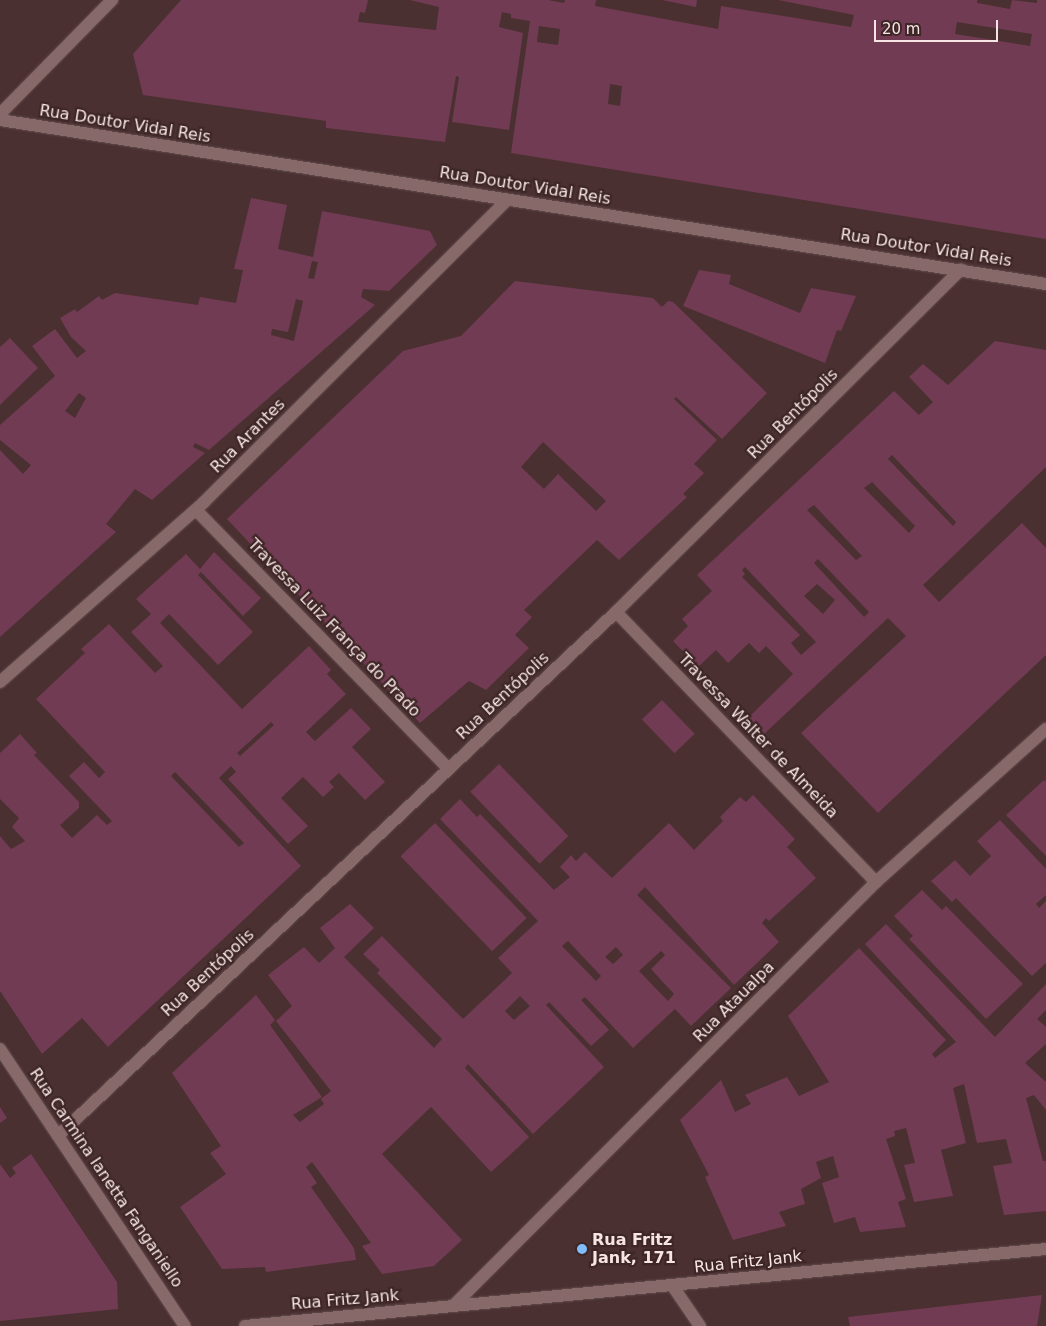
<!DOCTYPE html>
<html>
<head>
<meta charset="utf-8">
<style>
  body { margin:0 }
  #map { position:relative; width:1046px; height:1326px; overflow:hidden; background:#4a3030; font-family:"DejaVu Sans",sans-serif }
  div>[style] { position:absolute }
  .building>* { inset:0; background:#713b53; transform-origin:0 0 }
  .roads { filter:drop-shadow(0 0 1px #634d4d) drop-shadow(0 0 1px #634d4d) }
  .minor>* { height:12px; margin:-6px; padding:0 6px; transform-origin:6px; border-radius:6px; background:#876969 }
  .dots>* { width:14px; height:14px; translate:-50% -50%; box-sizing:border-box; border:2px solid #3f2626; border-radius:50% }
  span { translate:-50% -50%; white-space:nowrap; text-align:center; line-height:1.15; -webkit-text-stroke:4.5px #3f2626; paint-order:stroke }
  .street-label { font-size:16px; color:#f6e5e4 }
  .poi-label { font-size:16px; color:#f6e5e4; font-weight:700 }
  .left { translate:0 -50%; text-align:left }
  .scale { position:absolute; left:874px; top:20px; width:124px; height:22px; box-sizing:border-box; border:2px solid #f6e5e4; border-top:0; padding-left:6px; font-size:15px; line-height:18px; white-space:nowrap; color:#f6e5e4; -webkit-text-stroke:4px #3f2626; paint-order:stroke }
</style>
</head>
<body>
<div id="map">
  <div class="building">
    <i style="clip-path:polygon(evenodd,181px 0,368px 0,365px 13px,360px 12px,358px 22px,436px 30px,439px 7px,410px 0,548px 0,564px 3px,565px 0,596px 0,595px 6px,718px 29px,721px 6px,851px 27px,854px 15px,778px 0,977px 0,977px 3px,1010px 9px,1012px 0,1037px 3px,1037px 0,1046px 0,1046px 239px,511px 153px,530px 21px,511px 18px,511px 14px,502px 12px,499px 27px,523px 33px,509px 130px,452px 122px,459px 77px,456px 76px,445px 142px,326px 128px,326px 121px,143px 95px,133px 54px,181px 0,957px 22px,1032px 34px,1030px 46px,955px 34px,957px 22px,181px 0,539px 26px,560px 29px,558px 45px,537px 42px,539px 26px,181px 0,610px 84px,622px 86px,620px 106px,608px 104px,610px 84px)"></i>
    <i style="clip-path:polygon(662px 0,697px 0,696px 7px)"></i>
    <i style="clip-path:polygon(evenodd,251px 198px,287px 205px,278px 249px,313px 257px,322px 211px,430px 231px,437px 245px,389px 291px,363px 289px,361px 297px,375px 305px,209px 450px,195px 443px,193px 447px,205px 453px,152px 500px,135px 489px,106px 524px,116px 532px,0 637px,0 450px,23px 474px,31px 465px,0 440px,0 425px,55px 376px,32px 346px,55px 329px,77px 358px,86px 351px,71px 337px,60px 318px,75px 309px,77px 312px,99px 296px,102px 300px,115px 293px,198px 305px,200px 297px,236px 303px,243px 270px,234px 269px,251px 198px,312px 261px,318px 262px,314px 279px,308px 278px,312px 261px,251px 198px,296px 299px,303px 301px,294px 341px,271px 335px,272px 329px,288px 332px,296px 299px,251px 198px,79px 393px,86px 398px,75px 418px,65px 411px,79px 393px)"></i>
    <i style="clip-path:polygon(699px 270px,731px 275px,729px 284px,800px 313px,811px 288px,856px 296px,841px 331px,837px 330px,825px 363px,683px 306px)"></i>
    <i style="clip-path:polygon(evenodd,515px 281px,653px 298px,662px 307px,668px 301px,673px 302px,767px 393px,722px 439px,676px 397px,674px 399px,717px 440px,694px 464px,704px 473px,683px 494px,687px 497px,619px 560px,597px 540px,524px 610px,532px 617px,515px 635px,529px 648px,486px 690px,469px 681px,420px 723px,227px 519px,403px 351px,461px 336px,515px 281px,543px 442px,606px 501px,596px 511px,558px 474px,544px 489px,521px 467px,543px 442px)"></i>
    <i style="clip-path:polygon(10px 338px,38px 368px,0 405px,0 347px)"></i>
    <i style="clip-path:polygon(evenodd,995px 341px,1046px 350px,1046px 467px,923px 585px,939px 602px,1022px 523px,1046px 548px,1046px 655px,878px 813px,801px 733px,906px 636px,888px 618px,764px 734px,749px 717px,793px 674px,766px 646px,759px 653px,749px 643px,728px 663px,716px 650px,698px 667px,673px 641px,688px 626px,682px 619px,712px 591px,697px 575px,894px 391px,919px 415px,933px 402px,909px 377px,923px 364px,948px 385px,995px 341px,892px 455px,956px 522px,953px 526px,888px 459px,892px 455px,995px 341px,872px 482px,915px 526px,909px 533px,864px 488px,872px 482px,995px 341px,814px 505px,862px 556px,856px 560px,807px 510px,814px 505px,995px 341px,818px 559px,869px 612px,864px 617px,814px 563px,818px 559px,995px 341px,745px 567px,816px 642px,801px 655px,791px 643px,800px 635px,742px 577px,745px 574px,742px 570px,745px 567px,995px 341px,817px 584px,835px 600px,823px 614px,804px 596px,817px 584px)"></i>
    <i style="clip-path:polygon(evenodd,214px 552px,261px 598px,243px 616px,201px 572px,198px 575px,253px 632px,218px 665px,169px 614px,160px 623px,242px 709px,309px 646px,331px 670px,327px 674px,346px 694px,306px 732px,315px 741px,351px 708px,371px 729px,352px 747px,385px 782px,365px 800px,339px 773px,329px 782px,334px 787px,323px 797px,303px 777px,281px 798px,308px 826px,288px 844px,228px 779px,236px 772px,231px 766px,219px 778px,301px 866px,108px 1047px,82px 1018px,42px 1054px,0 991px,0 836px,11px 849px,25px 841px,12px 827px,19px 818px,0 799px,0 753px,20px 734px,37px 753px,34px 755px,79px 802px,79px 808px,60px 825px,72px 838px,97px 815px,107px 825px,112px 821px,69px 776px,84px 762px,99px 778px,105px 772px,36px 699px,85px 653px,81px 649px,109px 624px,155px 673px,163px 666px,131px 632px,151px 614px,136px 599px,186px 554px,200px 569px,214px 552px,271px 722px,274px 725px,240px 756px,237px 753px,271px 722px,214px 552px,175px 772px,244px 843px,239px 847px,171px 776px,175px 772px)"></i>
    <i style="left:662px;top:700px;width:47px;height:28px;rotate:46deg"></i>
    <i style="left:499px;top:764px;width:100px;height:40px;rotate:46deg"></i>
    <i style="clip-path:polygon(1044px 780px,1046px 782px,1046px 856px,1006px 815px)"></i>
    <i style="clip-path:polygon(evenodd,753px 795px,795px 839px,787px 847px,816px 878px,769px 921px,766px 918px,762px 923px,779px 942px,757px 963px,734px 985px,645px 887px,637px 895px,731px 988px,691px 1026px,675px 1009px,633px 1048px,585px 997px,581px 1000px,609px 1030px,591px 1046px,549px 1002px,546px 1005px,604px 1067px,533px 1134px,468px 1064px,465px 1068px,529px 1137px,511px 1154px,491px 1172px,431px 1107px,382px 1154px,462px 1240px,434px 1266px,382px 1274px,362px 1246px,371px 1243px,312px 1162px,306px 1167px,317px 1183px,311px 1187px,354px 1248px,356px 1260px,266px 1272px,265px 1267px,222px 1269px,180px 1207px,226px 1174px,210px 1153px,221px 1146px,172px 1073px,256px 995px,275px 1020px,270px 1025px,322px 1097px,293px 1115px,300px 1122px,324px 1104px,321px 1099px,331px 1091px,276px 1021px,292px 1006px,268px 975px,304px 947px,319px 963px,335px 948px,320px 928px,350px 904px,374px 928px,344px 957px,434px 1048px,442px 1039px,377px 973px,380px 970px,363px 954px,382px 936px,463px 1019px,512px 973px,498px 958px,538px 921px,440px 819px,460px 799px,477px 817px,480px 814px,554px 890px,570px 877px,560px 867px,571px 855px,576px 861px,585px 852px,612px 878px,669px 823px,694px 850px,723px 821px,720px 817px,740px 797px,746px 802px,753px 795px,568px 941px,601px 976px,596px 981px,562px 946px,568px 941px,753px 795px,616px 947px,623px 955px,613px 964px,605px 957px,616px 947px,753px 795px,661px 951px,665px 955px,651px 969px,674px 994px,668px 1001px,639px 971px,661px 951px,753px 795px,520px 996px,530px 1006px,514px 1020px,505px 1011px,520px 996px)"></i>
    <i style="clip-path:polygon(1000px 820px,1046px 869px,1046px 895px,1036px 904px,1039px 908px,1046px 901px,1046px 963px,1032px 976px,956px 898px,952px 902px,931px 881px,955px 860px,970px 876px,991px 856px,977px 841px)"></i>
    <i style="left:435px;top:823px;width:132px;height:48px;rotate:46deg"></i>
    <i style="clip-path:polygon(922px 890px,942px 910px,946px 906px,1023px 984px,986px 1019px,909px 939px,913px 936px,894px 916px)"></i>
    <i style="clip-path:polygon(886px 924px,995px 1037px,1046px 984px,1046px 1010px,1037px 1019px,1046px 1027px,1046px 1044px,1025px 1063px,1046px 1082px,1046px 1110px,1034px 1095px,1026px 1098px,1043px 1161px,1046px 1161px,1046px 1211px,1004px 1215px,993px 1166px,1012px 1163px,1006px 1139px,977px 1143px,964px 1084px,953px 1088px,966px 1143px,941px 1150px,953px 1196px,914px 1202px,904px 1165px,915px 1163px,906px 1128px,894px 1131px,895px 1136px,886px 1139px,906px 1199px,898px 1202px,906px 1227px,860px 1232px,855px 1217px,834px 1223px,822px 1183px,839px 1177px,833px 1156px,816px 1162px,821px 1178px,801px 1189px,805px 1204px,779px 1212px,786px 1226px,733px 1240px,705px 1177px,709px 1175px,680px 1120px,721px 1080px,735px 1112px,751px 1104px,745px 1095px,787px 1077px,799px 1096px,829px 1082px,788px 1016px,859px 948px,946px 1040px,932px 1054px,935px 1058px,956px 1042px,865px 944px)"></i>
    <i style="clip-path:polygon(0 1107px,7px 1118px,0 1123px)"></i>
    <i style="clip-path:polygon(31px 1154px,117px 1282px,118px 1309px,0 1321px,0 1164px,10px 1178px,16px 1173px,12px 1168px)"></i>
    <i style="clip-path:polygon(1042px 1295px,1037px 1326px,850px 1326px,848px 1317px)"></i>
  </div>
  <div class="roads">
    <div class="minor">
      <i style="left:0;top:114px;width:160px;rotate:-45.5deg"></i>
      <i style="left:0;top:120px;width:1059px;rotate:8.91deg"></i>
      <i style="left:196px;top:510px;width:362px;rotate:45.7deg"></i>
      <i style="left:616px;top:612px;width:375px;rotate:46.1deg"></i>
      <i style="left:0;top:682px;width:272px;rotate:-41.4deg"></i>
      <i style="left:204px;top:502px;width:428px;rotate:-44.9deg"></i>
      <i style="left:0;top:1049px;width:333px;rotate:56.3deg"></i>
      <i style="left:58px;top:1136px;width:765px;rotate:-43.2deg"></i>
      <i style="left:616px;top:612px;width:486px;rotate:-44.8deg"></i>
      <i style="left:672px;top:1285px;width:50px;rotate:55.7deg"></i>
      <i style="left:453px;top:1306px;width:599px;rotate:-45.07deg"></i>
      <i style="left:876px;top:882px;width:229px;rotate:-42deg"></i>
      <i style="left:245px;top:1326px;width:805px;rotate:-5.49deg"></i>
    </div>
  </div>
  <div class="dots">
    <i style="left:582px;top:1249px;background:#80bdfa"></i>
  </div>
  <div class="street-label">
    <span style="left:125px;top:124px;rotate:9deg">Rua Doutor Vidal Reis</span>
    <span style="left:525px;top:186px;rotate:9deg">Rua Doutor Vidal Reis</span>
    <span style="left:926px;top:248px;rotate:9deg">Rua Doutor Vidal Reis</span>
    <span style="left:793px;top:414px;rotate:-45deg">Rua Bentópolis</span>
    <span style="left:248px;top:436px;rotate:-45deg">Rua Arantes</span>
    <span style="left:334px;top:628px;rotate:46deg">Travessa Luiz França do Prado</span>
    <span style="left:503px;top:696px;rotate:-43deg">Rua Bentópolis</span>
    <span style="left:758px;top:736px;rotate:46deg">Travessa Walter de Almeida</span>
    <span style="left:208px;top:973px;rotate:-43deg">Rua Bentópolis</span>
    <span style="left:734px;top:1002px;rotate:-45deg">Rua Ataualpa</span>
    <span style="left:106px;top:1178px;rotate:56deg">Rua Carmina Ianetta Fanganiello</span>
    <span style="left:748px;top:1262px;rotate:-6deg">Rua Fritz Jank</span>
    <span style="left:345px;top:1300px;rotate:-5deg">Rua Fritz Jank</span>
  </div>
  <div class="poi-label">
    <span class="left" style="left:592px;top:1249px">Rua Fritz<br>Jank, 171</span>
  </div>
  <div class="scale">20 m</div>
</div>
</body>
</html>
